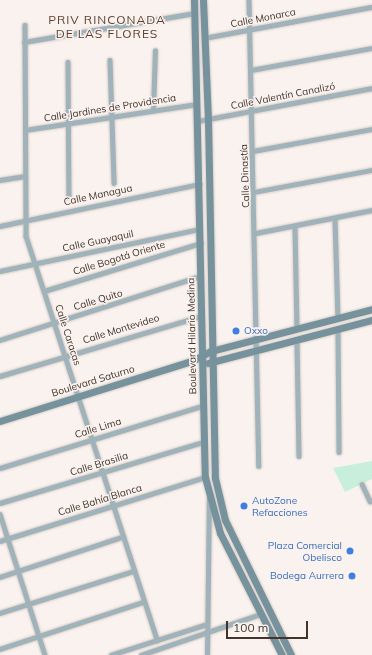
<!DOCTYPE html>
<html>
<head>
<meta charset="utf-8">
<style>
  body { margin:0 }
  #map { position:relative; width:372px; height:655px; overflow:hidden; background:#faf2ee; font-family:Mulish,sans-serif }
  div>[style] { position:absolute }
  .green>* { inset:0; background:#c7efdc }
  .roads { filter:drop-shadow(0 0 1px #d5ccc7) drop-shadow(0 0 1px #d5ccc7) }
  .street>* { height:4.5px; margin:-2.25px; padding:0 2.25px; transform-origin:2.25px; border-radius:2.25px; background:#a0b2ba }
  .secondary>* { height:7px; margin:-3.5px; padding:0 3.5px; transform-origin:3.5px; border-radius:3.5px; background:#76929d }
  .dots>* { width:11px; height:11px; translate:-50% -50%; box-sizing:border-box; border:2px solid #faf2ee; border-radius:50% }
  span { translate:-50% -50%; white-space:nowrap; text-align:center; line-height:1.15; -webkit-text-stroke:3px #faf2ee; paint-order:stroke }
  .street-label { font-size:10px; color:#42342c }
  .shop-label { font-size:10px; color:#366cbe }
  .left { translate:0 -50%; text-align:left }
  .right { translate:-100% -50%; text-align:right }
  .quarter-label { font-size:12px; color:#5b3e2d; letter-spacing:1px }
  .scale { position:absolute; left:226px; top:621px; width:82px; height:18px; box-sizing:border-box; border:2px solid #42342c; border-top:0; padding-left:5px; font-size:12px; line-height:14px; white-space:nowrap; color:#42342c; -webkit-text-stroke:3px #faf2ee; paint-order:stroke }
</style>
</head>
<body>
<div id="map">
  <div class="green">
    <i style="clip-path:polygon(372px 461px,372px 479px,345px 492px,333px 468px)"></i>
  </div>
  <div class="roads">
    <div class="street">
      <i style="left:249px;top:0;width:466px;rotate:88.8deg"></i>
      <i style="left:25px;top:25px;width:211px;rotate:89.7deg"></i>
      <i style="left:26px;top:236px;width:425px;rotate:72deg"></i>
      <i style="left:204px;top:38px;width:171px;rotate:-10.5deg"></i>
      <i style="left:24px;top:42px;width:173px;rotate:-9.6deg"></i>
      <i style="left:110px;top:60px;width:123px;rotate:88.1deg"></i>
      <i style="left:68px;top:62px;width:135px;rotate:89.6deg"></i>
      <i style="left:251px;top:70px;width:123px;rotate:-10.3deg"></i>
      <i style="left:153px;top:110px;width:59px;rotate:-88.1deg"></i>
      <i style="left:198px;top:121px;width:177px;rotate:-10.7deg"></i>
      <i style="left:25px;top:130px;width:174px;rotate:-8.6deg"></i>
      <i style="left:253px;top:151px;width:121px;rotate:-10.5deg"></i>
      <i style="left:0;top:180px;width:25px;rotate:-9deg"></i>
      <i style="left:254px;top:192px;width:120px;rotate:-10.6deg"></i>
      <i style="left:335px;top:218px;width:100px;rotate:88.3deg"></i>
      <i style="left:0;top:226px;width:204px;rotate:-11.9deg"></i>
      <i style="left:295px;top:226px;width:103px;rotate:88.9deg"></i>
      <i style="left:256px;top:233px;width:118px;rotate:-11.2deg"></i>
      <i style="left:0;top:271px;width:204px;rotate:-11.9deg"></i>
      <i style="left:44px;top:291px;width:164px;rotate:-17deg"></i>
      <i style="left:338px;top:330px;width:122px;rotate:89.5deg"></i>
      <i style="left:0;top:340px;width:211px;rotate:-17.7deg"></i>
      <i style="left:297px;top:341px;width:115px;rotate:89deg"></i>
      <i style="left:0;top:376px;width:210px;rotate:-16.6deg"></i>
      <i style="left:0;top:468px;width:211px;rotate:-17.1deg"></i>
      <i style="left:362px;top:484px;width:19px;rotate:65deg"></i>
      <i style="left:0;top:503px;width:212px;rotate:-16.7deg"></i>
      <i style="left:0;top:514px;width:148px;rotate:72.3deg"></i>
      <i style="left:0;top:541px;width:215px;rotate:-17.3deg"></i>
      <i style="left:0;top:577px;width:128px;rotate:-18.2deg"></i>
      <i style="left:0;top:613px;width:139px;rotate:-17.5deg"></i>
      <i style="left:0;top:649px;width:151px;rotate:-18.2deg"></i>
      <i style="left:111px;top:655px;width:101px;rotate:-17.9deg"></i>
      <i style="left:141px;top:655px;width:127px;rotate:-18.9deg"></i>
      <i style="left:207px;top:655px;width:156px;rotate:-89.3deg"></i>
    </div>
    <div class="secondary">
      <i style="left:194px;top:0;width:477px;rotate:88.7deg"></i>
      <i style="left:205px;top:477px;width:58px;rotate:75deg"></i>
      <i style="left:220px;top:533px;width:137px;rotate:63.1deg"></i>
      <i style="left:203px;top:0;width:119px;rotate:87.6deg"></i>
      <i style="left:208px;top:119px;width:359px;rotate:88.9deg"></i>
      <i style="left:215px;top:478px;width:43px;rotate:76.6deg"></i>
      <i style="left:225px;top:520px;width:150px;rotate:63.9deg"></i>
      <i style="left:208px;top:363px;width:170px;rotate:-14.7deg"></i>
      <i style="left:0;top:421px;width:201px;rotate:-17.4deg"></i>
      <i style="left:192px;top:361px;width:21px;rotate:-28deg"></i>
      <i style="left:211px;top:351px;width:166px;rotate:-14.6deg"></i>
    </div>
  </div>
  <div class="dots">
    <i style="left:236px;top:331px;background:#3f7fe0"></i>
    <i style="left:244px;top:506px;background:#3f7fe0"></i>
    <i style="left:350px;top:551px;background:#3f7fe0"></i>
    <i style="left:352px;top:576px;background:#3f7fe0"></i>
  </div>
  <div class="street-label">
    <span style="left:263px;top:18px;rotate:-11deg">Calle Monarca</span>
    <span style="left:283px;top:96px;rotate:-11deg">Calle Valentín Canalizó</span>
    <span style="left:110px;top:108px;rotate:-9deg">Calle Jardines de Providencia</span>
    <span style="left:245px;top:176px;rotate:-92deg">Calle Dinastía</span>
    <span style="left:98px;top:195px;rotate:-12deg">Calle Managua</span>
    <span style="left:98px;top:241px;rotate:-12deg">Calle Guayaquil</span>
    <span style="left:119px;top:258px;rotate:-17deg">Calle Bogotá Oriente</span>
    <span style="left:98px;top:300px;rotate:-17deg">Calle Quito</span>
    <span style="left:121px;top:329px;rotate:-17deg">Calle Montevideo</span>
    <span style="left:68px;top:335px;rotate:72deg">Calle Caracas</span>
    <span style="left:192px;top:336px;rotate:-91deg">Boulevard Hilario Medina</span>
    <span style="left:93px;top:381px;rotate:-17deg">Boulevard Saturno</span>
    <span style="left:98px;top:428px;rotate:-17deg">Calle Lima</span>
    <span style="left:99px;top:464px;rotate:-17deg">Calle Brasilia</span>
    <span style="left:100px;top:500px;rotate:-17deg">Calle Bahía Blanca</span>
  </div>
  <div class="shop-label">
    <span class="left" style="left:244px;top:331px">Oxxo</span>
    <span class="left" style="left:252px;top:506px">AutoZone<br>Refacciones</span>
    <span class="right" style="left:342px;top:551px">Plaza Comercial<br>Obelisco</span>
    <span class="right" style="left:344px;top:576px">Bodega Aurrera</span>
  </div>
  <div class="quarter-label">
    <span style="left:107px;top:27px">PRIV RINCONADA<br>DE LAS FLORES</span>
  </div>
  <div class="scale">100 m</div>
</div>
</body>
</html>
